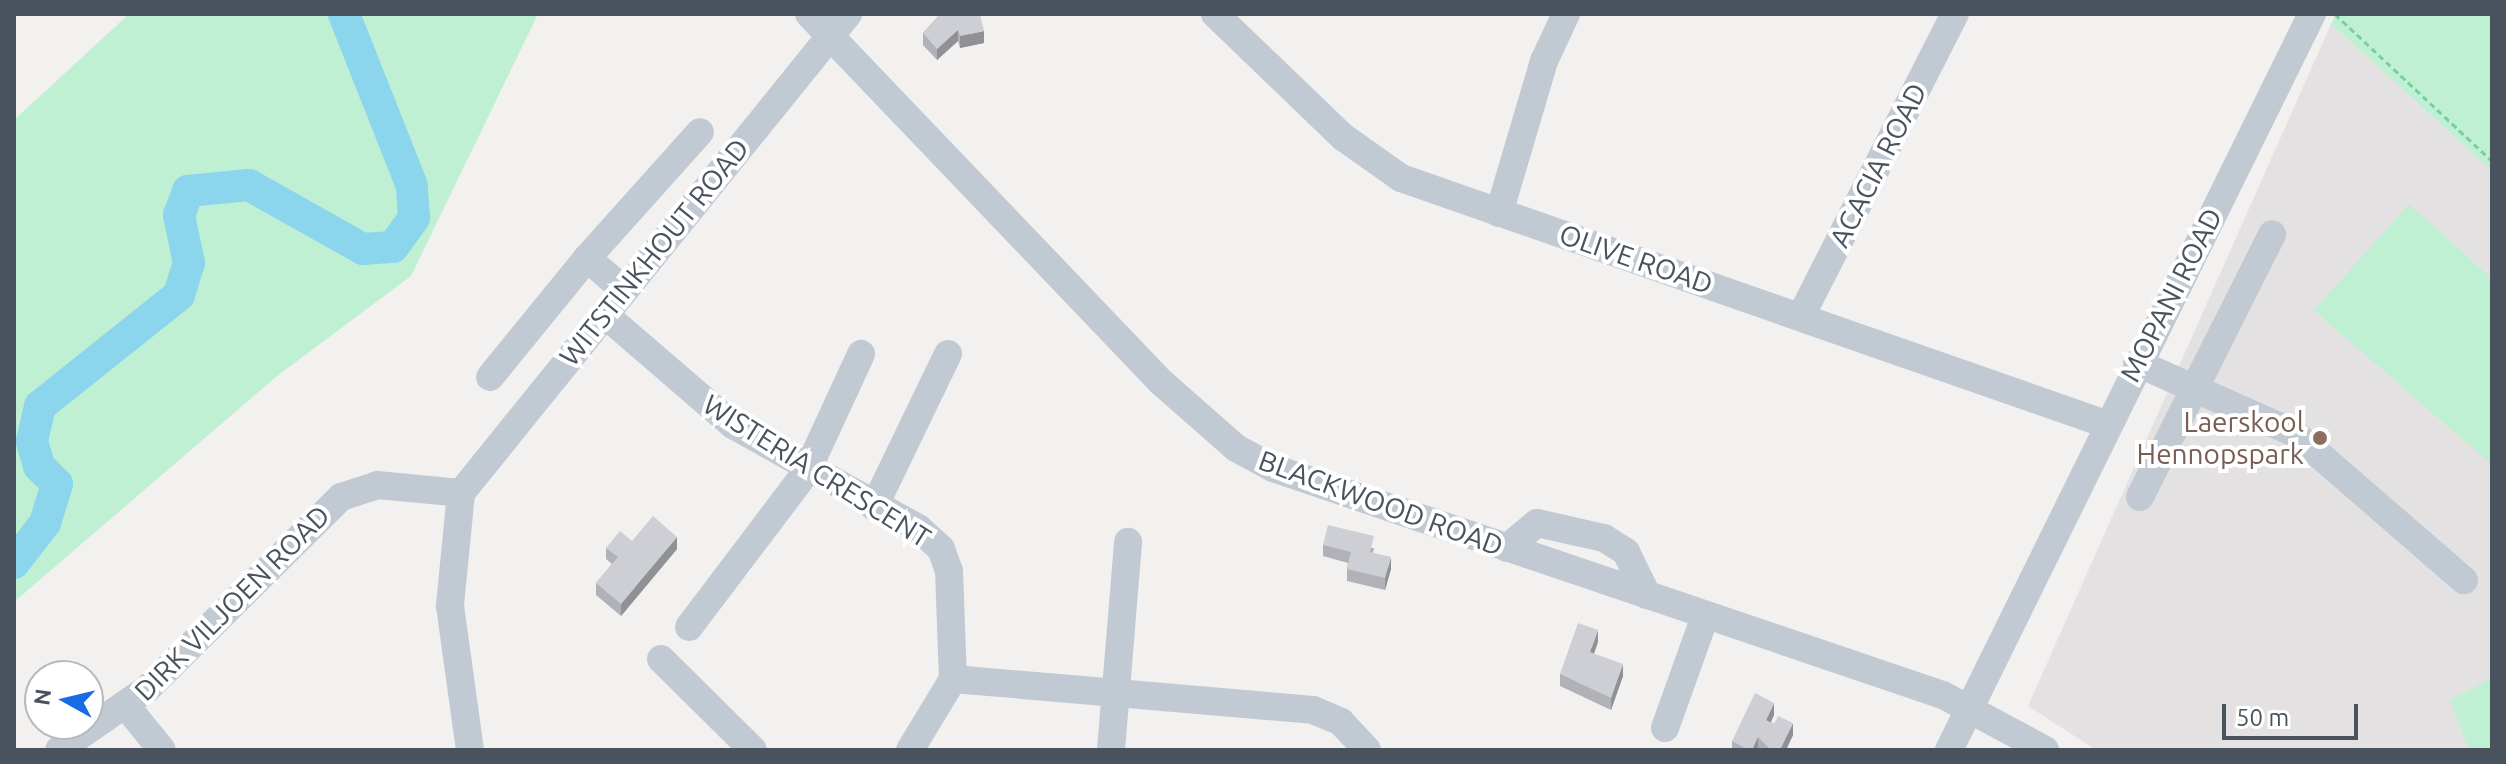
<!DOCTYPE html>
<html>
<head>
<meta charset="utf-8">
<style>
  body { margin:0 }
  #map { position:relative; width:2506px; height:764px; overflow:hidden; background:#f3f0f0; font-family:Ubuntu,sans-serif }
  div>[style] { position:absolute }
  .education>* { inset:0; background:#e4e1e2 }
  .green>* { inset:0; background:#bff0d3 }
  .river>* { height:32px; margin:-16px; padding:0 16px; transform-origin:16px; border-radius:16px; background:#8cd6ed }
  .path>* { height:3px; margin-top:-1.5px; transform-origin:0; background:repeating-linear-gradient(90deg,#77cea5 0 6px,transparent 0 10px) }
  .minor>* { height:28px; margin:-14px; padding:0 14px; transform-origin:14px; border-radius:14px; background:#c1cad2 }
  .wall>* { inset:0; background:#b0b2b7 }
  .shaded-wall>* { inset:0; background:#909195 }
  .building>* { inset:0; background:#cdcfd5 }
  .dots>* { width:22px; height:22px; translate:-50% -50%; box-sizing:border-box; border:4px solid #fff; border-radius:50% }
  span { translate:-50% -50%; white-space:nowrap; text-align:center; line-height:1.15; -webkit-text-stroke:8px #fff; paint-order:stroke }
  .street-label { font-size:28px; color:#48535e }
  .education-label { font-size:28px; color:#785e54 }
  .right { translate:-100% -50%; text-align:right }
  .frame { position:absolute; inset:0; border:16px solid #48535e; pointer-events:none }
  .north { position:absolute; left:24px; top:660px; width:80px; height:80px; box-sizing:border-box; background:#fff; border:2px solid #b6babf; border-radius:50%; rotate:278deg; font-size:22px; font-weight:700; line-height:32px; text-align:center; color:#48535e }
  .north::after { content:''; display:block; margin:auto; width:28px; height:36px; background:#186be4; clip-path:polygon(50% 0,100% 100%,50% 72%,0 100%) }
  .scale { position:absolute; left:2222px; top:704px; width:136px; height:36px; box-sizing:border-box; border:4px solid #48535e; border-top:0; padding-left:10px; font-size:24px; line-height:28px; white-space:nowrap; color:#48535e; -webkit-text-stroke:6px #fff; paint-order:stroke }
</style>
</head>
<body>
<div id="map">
  <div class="education">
    <i style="clip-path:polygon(2331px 24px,2492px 171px,2492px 750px,2096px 750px,2028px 706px)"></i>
  </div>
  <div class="green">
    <i style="clip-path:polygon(129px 14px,538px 14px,411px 276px,277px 376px,14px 602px,14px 120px)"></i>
    <i style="clip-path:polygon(2336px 14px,2492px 14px,2492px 171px,2331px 24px)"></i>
    <i style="clip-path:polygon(2409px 204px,2492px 279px,2492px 465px,2314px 310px)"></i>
    <i style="clip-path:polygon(2492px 678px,2492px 750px,2469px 750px,2450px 700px)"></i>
  </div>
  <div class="river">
    <i style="left:14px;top:563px;width:51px;rotate:-52.2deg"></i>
    <i style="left:45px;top:523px;width:41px;rotate:-72.9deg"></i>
    <i style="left:57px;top:484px;width:25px;rotate:-135deg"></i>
    <i style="left:39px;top:466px;width:26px;rotate:-106deg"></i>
    <i style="left:32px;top:441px;width:36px;rotate:-77deg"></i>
    <i style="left:40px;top:406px;width:178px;rotate:-38.6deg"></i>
    <i style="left:179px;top:295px;width:34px;rotate:-73deg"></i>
    <i style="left:189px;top:263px;width:49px;rotate:-101.8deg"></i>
    <i style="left:179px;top:215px;width:26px;rotate:-69deg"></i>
    <i style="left:188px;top:191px;width:61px;rotate:-5.6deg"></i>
    <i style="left:249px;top:185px;width:131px;rotate:29.3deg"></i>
    <i style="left:363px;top:249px;width:30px;rotate:-4deg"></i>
    <i style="left:393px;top:247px;width:36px;rotate:-54deg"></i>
    <i style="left:414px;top:218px;width:32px;rotate:-94deg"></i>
    <i style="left:412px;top:186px;width:185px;rotate:-111.6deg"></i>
  </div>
  <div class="path">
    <i style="left:2335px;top:14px;width:215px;rotate:43.1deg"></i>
  </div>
  <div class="minor">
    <i style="left:809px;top:14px;width:509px;rotate:46.27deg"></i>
    <i style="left:1161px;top:382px;width:100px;rotate:41.3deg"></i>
    <i style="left:1236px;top:448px;width:42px;rotate:28.4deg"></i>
    <i style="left:1273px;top:468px;width:707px;rotate:18.72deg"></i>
    <i style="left:1943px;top:695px;width:116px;rotate:28.3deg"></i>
    <i style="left:1215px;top:14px;width:178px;rotate:43.9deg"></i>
    <i style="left:1343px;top:137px;width:71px;rotate:35.3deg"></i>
    <i style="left:1401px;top:178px;width:747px;rotate:19.24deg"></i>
    <i style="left:1499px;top:213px;width:159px;rotate:-73.5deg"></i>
    <i style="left:1544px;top:61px;width:52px;rotate:-64.9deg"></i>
    <i style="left:587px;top:258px;width:169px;rotate:-48.1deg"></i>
    <i style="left:604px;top:314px;width:170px;rotate:40.7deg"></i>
    <i style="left:733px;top:425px;width:212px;rotate:29.1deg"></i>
    <i style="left:918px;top:528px;width:31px;rotate:42deg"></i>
    <i style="left:941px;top:549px;width:23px;rotate:70deg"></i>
    <i style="left:949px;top:571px;width:108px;rotate:87.9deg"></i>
    <i style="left:953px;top:679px;width:83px;rotate:121.2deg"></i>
    <i style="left:1801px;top:316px;width:339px;rotate:-63deg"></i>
    <i style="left:2137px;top:363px;width:172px;rotate:24deg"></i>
    <i style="left:2294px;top:433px;width:225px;rotate:40.9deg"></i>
    <i style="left:490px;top:377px;width:154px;rotate:-50.8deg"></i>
    <i style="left:587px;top:258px;width:49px;rotate:40.9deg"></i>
    <i style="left:461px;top:493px;width:616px;rotate:-51.06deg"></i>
    <i style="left:461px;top:493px;width:114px;rotate:95.6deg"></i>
    <i style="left:450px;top:606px;width:145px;rotate:82.1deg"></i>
    <i style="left:2140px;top:497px;width:294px;rotate:-63.3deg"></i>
    <i style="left:874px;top:507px;width:170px;rotate:-64.2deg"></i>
    <i style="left:1507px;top:548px;width:39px;rotate:-40deg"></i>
    <i style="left:1537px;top:523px;width:69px;rotate:12.6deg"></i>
    <i style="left:1604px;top:538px;width:26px;rotate:32deg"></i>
    <i style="left:1626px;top:552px;width:48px;rotate:64deg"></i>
    <i style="left:689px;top:627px;width:196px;rotate:-52.9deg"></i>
    <i style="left:807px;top:471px;width:129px;rotate:-65.2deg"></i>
    <i style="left:661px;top:659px;width:129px;rotate:44.7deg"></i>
    <i style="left:953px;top:679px;width:361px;rotate:4.9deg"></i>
    <i style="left:1313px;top:710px;width:30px;rotate:23deg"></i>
    <i style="left:1341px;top:722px;width:38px;rotate:47deg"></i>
    <i style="left:127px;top:707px;width:55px;rotate:50.9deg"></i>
    <i style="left:1665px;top:728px;width:119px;rotate:-70.3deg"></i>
    <i style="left:59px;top:750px;width:107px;rotate:-34.7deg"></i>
    <i style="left:147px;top:689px;width:273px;rotate:-44.7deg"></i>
    <i style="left:341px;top:497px;width:38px;rotate:-18deg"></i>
    <i style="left:377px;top:485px;width:84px;rotate:5.4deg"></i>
    <i style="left:1111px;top:750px;width:209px;rotate:-85.3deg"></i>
    <i style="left:1949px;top:750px;width:821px;rotate:-63.75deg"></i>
  </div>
  <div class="wall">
    <i style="clip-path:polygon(940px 14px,984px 43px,960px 48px,958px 41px,937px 60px,923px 45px,923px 33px)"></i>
    <i style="clip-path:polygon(1323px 545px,1374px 548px,1373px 553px,1391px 569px,1385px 590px,1347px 581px,1347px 569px,1348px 563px,1323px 556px)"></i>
    <i style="clip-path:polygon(606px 548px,677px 549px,621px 616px,596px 595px,596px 583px,612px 564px,606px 559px)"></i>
    <i style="clip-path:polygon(1598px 642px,1594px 654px,1623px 676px,1611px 710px,1560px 686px,1560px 674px)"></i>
    <i style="clip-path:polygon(1774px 715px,1771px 722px,1793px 735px,1786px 750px,1732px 750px,1732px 741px)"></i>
  </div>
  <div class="shaded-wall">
    <i style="clip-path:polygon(958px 30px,958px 41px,937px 60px,937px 49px)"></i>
    <i style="clip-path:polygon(984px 31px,984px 43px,960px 48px,960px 36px)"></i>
    <i style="clip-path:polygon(677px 537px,677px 549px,621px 616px,621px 604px)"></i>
    <i style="clip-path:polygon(1391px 557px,1391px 569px,1385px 590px,1385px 578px)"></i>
    <i style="clip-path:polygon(1598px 630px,1598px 642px,1590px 664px,1590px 652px)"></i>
    <i style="clip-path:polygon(1623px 664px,1623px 676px,1611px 710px,1611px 698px)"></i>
    <i style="clip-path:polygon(1774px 703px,1774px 715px,1766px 732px,1766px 720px)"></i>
    <i style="clip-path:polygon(1793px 723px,1793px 735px,1786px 750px,1780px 750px)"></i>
    <i style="clip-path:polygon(1758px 737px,1758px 749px,1752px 750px)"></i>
  </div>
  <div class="building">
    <i style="clip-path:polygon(940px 14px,980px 14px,984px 31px,960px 36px,958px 30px,937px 49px,923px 33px)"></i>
    <i style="clip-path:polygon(653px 516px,677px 537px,621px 604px,596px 583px,618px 557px,606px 548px,620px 531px,632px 541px)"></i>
    <i style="clip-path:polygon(1328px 525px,1374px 536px,1370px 552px,1391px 557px,1385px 578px,1347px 569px,1351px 552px,1323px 545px)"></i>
    <i style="clip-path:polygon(1578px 623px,1598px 630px,1590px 652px,1623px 664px,1611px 698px,1560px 674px)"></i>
    <i style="clip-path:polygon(1755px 693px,1774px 703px,1766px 720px,1774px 724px,1778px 716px,1793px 723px,1780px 750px,1771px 750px,1758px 737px,1752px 750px,1749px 750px,1732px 741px)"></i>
  </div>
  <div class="dots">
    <i style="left:2320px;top:438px;background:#8d6e63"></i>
  </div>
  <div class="street-label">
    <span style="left:1878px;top:165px;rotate:-63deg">ACACIA ROAD</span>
    <span style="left:654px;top:252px;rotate:-51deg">WITSTINKHOUT ROAD</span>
    <span style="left:1636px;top:259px;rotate:19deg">OLIVE ROAD</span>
    <span style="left:2171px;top:295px;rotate:-63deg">MOPANI ROAD</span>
    <span style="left:817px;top:471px;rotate:32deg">WISTERIA CRESCENT</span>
    <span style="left:1381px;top:503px;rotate:20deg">BLACKWOOD ROAD</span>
    <span style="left:232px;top:603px;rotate:-45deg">DIRK VILJOEN ROAD</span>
  </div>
  <div class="education-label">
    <span class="right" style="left:2304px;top:438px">Laerskool<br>Hennopspark</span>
  </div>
  <div class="frame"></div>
  <div class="north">N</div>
  <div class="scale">50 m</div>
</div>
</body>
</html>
